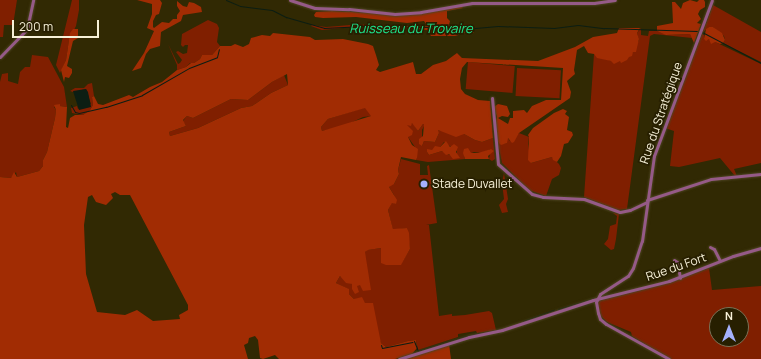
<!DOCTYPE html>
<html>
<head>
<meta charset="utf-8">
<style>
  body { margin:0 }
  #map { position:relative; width:761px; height:359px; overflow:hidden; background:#312903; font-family:Manrope,sans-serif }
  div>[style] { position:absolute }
  .green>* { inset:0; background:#801f00; transform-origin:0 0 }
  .forest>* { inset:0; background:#a12c03 }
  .water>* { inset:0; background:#0c1e13 }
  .stream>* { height:1px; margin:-0.5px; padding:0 0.5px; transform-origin:0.5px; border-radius:0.5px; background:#0c1e13 }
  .roads { filter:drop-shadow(0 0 1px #4d4521) drop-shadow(0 0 1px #4d4521) }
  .minor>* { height:3px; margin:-1.5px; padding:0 1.5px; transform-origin:1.5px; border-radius:1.5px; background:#955a87 }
  .dots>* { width:11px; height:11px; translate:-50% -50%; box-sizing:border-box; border:2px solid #271f00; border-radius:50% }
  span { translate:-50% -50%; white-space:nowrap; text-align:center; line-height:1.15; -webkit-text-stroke:3.5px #271f00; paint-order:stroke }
  .street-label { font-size:12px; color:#f7f1d8 }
  .poi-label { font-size:12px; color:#f7f1d8 }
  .left { translate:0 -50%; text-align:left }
  .water-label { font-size:13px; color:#1ee28a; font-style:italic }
  .north { position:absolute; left:709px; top:307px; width:40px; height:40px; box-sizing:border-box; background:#271f00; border:1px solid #7a7356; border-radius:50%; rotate:0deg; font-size:11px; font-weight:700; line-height:16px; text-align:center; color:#f7f1d8 }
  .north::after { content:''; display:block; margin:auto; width:14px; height:18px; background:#a5b1fc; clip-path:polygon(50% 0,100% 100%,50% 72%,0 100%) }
  .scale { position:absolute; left:12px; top:20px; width:87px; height:18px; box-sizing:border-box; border:2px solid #f7f1d8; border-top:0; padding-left:5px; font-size:12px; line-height:14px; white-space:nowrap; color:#f7f1d8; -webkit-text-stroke:3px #271f00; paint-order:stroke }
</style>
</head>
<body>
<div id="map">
  <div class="green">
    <i style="clip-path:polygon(0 0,17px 0,13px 25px,4px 25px,3px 37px,0 37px)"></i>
    <i style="clip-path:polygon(72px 0,79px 0,79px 10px,76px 26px,69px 40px,66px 60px,60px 73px,56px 65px)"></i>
    <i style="clip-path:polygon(713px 5px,761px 32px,761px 62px,723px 43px,725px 40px,724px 36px,713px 27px,709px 27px,703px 32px)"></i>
    <i style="clip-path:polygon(208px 20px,217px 24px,219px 28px,217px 42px,220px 46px,212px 55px,202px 55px,200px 59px,194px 63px,190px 63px,186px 67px,177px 70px,177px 65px,168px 44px,178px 64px,180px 63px,182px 60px,176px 52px,178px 51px,183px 54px,187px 53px,188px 45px,185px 45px,183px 47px,181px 45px,182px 34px)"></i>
    <i style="clip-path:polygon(362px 24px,405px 26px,405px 28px,390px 29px,353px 27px,322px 30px,311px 26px,312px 25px,326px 27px)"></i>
    <i style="clip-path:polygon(641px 28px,641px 35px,648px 36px,649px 31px,657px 31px,668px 35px,690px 34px,692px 38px,654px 34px,650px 36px,627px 209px,618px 210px,584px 197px,594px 54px,611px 61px,620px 61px,628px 57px,633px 52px,639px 40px,637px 33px)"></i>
    <i style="clip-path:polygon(702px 34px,704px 35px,705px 40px,709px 39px,761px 64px,761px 163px,734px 169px,737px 176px,735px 176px,720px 158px,679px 167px,670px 166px,674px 131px,665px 128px)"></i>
    <i style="clip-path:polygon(32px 55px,48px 57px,64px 87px,67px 107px,60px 106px,60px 104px,54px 107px,56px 110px,55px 118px,47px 152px,43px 160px,43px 166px,39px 171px,17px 177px,16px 172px,11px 178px,0 177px,0 82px,2px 74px,8px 73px,8px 81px,18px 84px,20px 72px,25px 67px,30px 67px)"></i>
    <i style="left:468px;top:62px;width:47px;height:27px;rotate:5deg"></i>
    <i style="left:517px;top:68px;width:44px;height:28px;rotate:3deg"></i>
    <i style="clip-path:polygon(284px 75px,288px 85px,271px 93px,252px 106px,241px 108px,198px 128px,170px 136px,169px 132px,186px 126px,183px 121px,187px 116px,193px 118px,231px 99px,248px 100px,272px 82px)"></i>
    <i style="clip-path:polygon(92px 83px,94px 96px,92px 97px,93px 105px,90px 110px,83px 115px,72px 113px,71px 108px,77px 106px,78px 109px,91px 104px,86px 89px,73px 92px,70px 91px,75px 88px,84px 88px,88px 84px)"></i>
    <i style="clip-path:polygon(366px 107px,372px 116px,363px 117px,344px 126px,322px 131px,321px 127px,328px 119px)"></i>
    <i style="clip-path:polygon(evenodd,413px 123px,418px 131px,423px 124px,425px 124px,422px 130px,422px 146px,424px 141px,435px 142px,439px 133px,437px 130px,464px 134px,475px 140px,482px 142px,493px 138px,495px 159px,492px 161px,489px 159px,491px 149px,481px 153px,474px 152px,464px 156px,465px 159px,428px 162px,416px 160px,417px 158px,415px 147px,408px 137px,406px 125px,413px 123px,444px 142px,457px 151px,457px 154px,452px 156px,442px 151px,429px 155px,427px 152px,440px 147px,444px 142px)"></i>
    <i style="clip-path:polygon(519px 133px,529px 137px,528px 144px,531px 163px,552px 157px,559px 164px,561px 168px,559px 175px,552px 179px,546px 196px,529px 190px,502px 163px,497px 138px,501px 144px,507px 143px,507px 138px,508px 138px,510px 141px,515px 138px)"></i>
    <i style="clip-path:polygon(401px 159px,420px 164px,420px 175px,428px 175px,427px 166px,429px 165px,437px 223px,426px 225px,429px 225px,439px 316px,452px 314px,452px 316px,465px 315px,489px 311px,492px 313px,496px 330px,477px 333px,476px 331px,458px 334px,458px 337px,418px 350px,416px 340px,408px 341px,386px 347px,381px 343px,365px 303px,354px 299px,349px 294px,348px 289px,336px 283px,340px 276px,352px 284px,360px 285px,365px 252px,367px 250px,381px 248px,401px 264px,410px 249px,407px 228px,393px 230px,388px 210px,392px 202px,396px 204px,394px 195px,389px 187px,391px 184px,394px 184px,399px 174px,398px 170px)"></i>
    <i style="clip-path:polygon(504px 173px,508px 199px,506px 204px,508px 212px,502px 213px,499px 205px,504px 199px,502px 183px)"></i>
    <i style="clip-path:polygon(613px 213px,619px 214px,616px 239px,614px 249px,611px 250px,604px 244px,608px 239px,610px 226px,616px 224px,617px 216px)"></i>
    <i style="clip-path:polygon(evenodd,709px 268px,712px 290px,761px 286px,761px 359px,670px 359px,632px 336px,631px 332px,607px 322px,599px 314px,597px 305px,599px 301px,669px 283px,709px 268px,717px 315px,741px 315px,741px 339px,717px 339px,717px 315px)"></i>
  </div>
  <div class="forest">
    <i style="clip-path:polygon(137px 0,160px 0,162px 3px,159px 14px,156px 15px,153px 21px,153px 27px,154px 28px,162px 22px,169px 23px,173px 19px,177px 19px,177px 15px,180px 11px,177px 6px,177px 1px,183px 6px,187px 7px,189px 2px,194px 3px,201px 7px,202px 12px,183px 15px,181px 21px,161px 32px,160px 46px,150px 49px,146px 54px,141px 68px,132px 71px,144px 53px,154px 31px,147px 28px,152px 14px,152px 4px)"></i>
    <i style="clip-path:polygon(690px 0,697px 2px,699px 0,704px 0,705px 2px,705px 7px,700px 10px,698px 14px,701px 19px,697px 23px,701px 24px,694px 43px,690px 34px,666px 35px,657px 31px,657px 26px,673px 23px,672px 2px,675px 2px,681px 9px,683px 3px)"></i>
    <i style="clip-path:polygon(461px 6px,463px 8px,447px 11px,447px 18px,450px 21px,449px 25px,456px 28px,460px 27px,462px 24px,471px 25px,473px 27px,474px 33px,465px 33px,455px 36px,431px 36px,427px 30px,405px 28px,405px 26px,424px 26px,426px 24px,424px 21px,407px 23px,356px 17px,323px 18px,315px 17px,314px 15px,316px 12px,332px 11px,411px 15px)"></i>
    <i style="clip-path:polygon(709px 27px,713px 27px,722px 33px,725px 40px,723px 43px,720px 44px,715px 42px,711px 44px,709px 39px,706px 41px,704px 39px,706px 29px)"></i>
    <i style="clip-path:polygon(evenodd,619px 28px,640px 28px,637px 33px,639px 39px,636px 52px,633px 52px,632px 56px,629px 57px,627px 60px,621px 63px,620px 61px,614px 64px,611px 61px,597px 58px,594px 54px,588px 53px,584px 46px,577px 50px,574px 70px,575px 74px,567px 81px,571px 92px,570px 98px,519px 133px,514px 142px,512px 143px,508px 138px,507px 143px,501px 145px,498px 142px,495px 124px,497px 117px,494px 107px,498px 104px,507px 106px,510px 114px,508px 117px,502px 116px,498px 118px,508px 124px,510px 118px,513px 118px,513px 111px,524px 110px,527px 113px,532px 106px,546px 100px,561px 100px,563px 68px,467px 62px,462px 68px,460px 79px,461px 89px,465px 94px,478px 100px,490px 101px,493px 138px,482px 142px,475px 140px,464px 134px,456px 137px,438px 130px,439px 133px,435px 142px,424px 141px,422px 146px,419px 144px,419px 139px,423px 136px,424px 124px,423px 124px,418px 131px,412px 123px,411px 126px,407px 125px,413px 131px,412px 135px,408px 137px,412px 145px,418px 149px,417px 158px,416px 160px,401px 157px,398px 170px,399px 174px,394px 184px,389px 187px,397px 200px,396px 204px,392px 203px,388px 210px,393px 229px,407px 228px,409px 233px,410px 249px,401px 265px,386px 265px,381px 263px,381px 248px,368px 250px,365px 252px,371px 290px,363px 291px,360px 285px,357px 286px,359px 292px,355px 294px,352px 289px,352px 284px,346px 283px,340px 276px,336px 283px,349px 289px,349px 294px,354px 299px,362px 297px,365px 303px,373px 303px,381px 343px,386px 347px,408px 341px,416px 340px,417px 348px,412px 354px,395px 359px,279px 359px,275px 355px,263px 359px,260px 358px,258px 340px,255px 336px,249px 338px,248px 343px,244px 345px,248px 359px,0 359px,0 177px,11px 178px,14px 172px,17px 177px,39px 171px,43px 166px,43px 160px,47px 152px,55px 118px,56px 110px,54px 105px,60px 104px,60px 106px,67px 107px,66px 127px,68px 128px,70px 118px,75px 115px,83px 115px,90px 110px,93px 105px,92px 97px,94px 96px,98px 104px,103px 105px,129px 95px,133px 97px,150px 87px,162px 82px,177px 70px,186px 67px,191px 63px,194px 63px,200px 59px,202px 55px,212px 55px,220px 46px,231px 46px,235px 44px,243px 47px,249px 44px,251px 38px,262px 35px,270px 36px,273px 33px,310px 37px,315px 40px,343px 39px,368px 44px,373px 46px,376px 55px,379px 65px,376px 70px,380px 72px,413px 62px,416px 74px,421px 74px,433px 65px,446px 61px,457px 53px,462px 58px,538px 61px,575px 47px,593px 37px,617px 33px,619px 28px,287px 74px,288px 85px,271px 93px,252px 106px,241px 108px,198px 128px,170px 136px,169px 132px,186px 126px,183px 120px,187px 116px,193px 118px,231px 99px,248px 100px,272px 82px,287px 74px,619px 28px,365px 108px,371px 116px,322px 131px,321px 127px,328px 119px,365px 108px,619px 28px,115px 192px,120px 195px,130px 195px,188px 305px,188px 310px,179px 315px,180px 319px,153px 321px,137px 310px,125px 315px,97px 312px,86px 274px,84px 225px,88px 197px,92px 195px,96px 202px,106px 205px,113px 198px,111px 194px,115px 192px)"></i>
    <i style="clip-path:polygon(73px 29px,78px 29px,78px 38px,73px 41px,67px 66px,72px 69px,72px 73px,69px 78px,65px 77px,64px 82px,61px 70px,66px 60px,70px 33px)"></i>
    <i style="clip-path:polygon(563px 109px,567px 111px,565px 114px,569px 117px,567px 130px,572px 132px,573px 135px,568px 143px,564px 144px,561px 156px,557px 162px,553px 160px,552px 157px,531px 163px,528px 160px,529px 137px,528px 135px,533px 128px,554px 113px)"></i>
    <i style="clip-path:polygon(446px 141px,450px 147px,454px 144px,458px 147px,456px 152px,460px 158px,453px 159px,449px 154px,446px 155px,442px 151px,429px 155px,427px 152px,427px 149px,432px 150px,435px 146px,440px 147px)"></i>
    <i style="clip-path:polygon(468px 148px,471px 153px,478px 153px,491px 149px,494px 151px,488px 156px,489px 159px,465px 159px,463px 153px,464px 149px)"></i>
    <i style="clip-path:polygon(449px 344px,451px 359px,402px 359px)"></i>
  </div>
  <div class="water">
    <i style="clip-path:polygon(86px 89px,88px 92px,91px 107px,79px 110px,73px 91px)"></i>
  </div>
  <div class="stream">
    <i style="left:226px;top:0;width:15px;rotate:23deg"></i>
    <i style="left:240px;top:6px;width:32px;rotate:7deg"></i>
    <i style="left:272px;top:10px;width:16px;rotate:27deg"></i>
    <i style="left:286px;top:17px;width:40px;rotate:16deg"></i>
    <i style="left:324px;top:28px;width:35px;rotate:-3deg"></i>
    <i style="left:359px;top:26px;width:72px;rotate:0.8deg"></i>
    <i style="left:431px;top:27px;width:13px"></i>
    <i style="left:444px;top:27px;width:9px;rotate:18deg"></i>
    <i style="left:453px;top:30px;width:45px;rotate:-5.1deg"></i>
    <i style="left:498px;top:26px;width:56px;rotate:2deg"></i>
    <i style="left:554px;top:28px;width:24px;rotate:-7deg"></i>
    <i style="left:578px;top:25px;width:26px;rotate:7deg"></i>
    <i style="left:604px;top:28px;width:93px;rotate:1.8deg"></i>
    <i style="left:702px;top:32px;width:67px;rotate:27.7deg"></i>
    <i style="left:71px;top:105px;width:8px;rotate:60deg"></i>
    <i style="left:75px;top:112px;width:4px;rotate:14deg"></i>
    <i style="left:79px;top:113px;width:28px;rotate:-13deg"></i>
    <i style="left:106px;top:107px;width:38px;rotate:-18deg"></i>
    <i style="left:142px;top:95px;width:54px;rotate:-29.9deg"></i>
    <i style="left:189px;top:68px;width:30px;rotate:-21deg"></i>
    <i style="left:217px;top:57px;width:8px;rotate:-76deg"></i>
    <i style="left:558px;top:309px;width:37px;rotate:-17deg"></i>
    <i style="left:571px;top:309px;width:20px;rotate:-18deg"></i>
    <i style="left:523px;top:321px;width:33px;rotate:-20deg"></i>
    <i style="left:414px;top:341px;width:11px;rotate:68deg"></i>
    <i style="left:418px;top:351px;width:49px;rotate:-17.7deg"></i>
    <i style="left:465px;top:336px;width:15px;rotate:-11deg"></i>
    <i style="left:381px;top:345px;width:3px;rotate:72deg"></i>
    <i style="left:382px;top:348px;width:31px;rotate:-11deg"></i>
  </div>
  <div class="roads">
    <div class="minor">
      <i style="left:290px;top:0;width:26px;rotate:18deg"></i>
      <i style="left:315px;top:8px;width:34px;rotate:2deg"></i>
      <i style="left:349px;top:9px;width:46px;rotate:6.2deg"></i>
      <i style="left:395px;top:14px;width:26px;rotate:-4deg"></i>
      <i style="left:421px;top:12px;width:52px;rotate:-10deg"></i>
      <i style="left:472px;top:3px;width:122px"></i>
      <i style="left:594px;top:3px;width:21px;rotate:-8deg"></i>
      <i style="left:0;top:57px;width:39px;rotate:-46deg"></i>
      <i style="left:27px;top:29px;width:30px;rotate:-78deg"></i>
      <i style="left:492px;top:98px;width:66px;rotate:84.8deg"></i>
      <i style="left:498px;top:164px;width:45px;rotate:41.4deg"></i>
      <i style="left:532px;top:194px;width:11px;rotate:15deg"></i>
      <i style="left:543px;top:197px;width:41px;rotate:2.8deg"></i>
      <i style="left:584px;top:199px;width:38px;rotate:20deg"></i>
      <i style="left:620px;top:212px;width:10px;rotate:-11deg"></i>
      <i style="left:630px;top:210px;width:19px;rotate:-25deg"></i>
      <i style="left:647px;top:200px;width:67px;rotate:-18.2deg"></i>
      <i style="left:711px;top:179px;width:50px;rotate:-5.7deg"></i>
      <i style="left:710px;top:247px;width:4px;rotate:27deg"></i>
      <i style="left:714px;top:249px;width:13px;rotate:63deg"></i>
      <i style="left:674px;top:260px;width:4px;rotate:34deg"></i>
      <i style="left:677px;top:262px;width:16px;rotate:79deg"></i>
      <i style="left:399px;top:359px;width:73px;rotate:-17.4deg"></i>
      <i style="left:469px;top:337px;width:34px;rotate:-12deg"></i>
      <i style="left:502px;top:330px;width:96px;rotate:-18.2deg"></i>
      <i style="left:593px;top:300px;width:78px;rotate:-14deg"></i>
      <i style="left:669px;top:281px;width:69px;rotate:-21.3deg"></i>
      <i style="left:733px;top:256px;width:29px;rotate:-16deg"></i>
      <i style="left:669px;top:359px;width:72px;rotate:-150.9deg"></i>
      <i style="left:606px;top:324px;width:8px;rotate:-140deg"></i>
      <i style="left:600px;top:319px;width:6px;rotate:-108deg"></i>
      <i style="left:598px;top:313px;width:11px;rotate:-100deg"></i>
      <i style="left:596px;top:302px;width:9px;rotate:-63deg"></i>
      <i style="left:600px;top:294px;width:33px;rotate:-33deg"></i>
      <i style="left:628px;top:276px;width:9px;rotate:-58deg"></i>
      <i style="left:633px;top:268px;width:28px;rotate:-72deg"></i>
      <i style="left:642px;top:241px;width:86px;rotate:-82deg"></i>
      <i style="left:654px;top:156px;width:166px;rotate:-69.6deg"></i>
    </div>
  </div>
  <div class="dots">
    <i style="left:424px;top:184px;background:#a5b1fc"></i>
  </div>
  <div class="street-label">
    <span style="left:661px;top:113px;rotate:-71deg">Rue du Stratégique</span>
    <span style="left:676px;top:267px;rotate:-19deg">Rue du Fort</span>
  </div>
  <div class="poi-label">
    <span class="left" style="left:432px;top:184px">Stade Duvallet</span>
  </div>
  <div class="water-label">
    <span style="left:411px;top:28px">Ruisseau du Trovaire</span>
  </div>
  <div class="north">N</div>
  <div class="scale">200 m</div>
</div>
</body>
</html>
